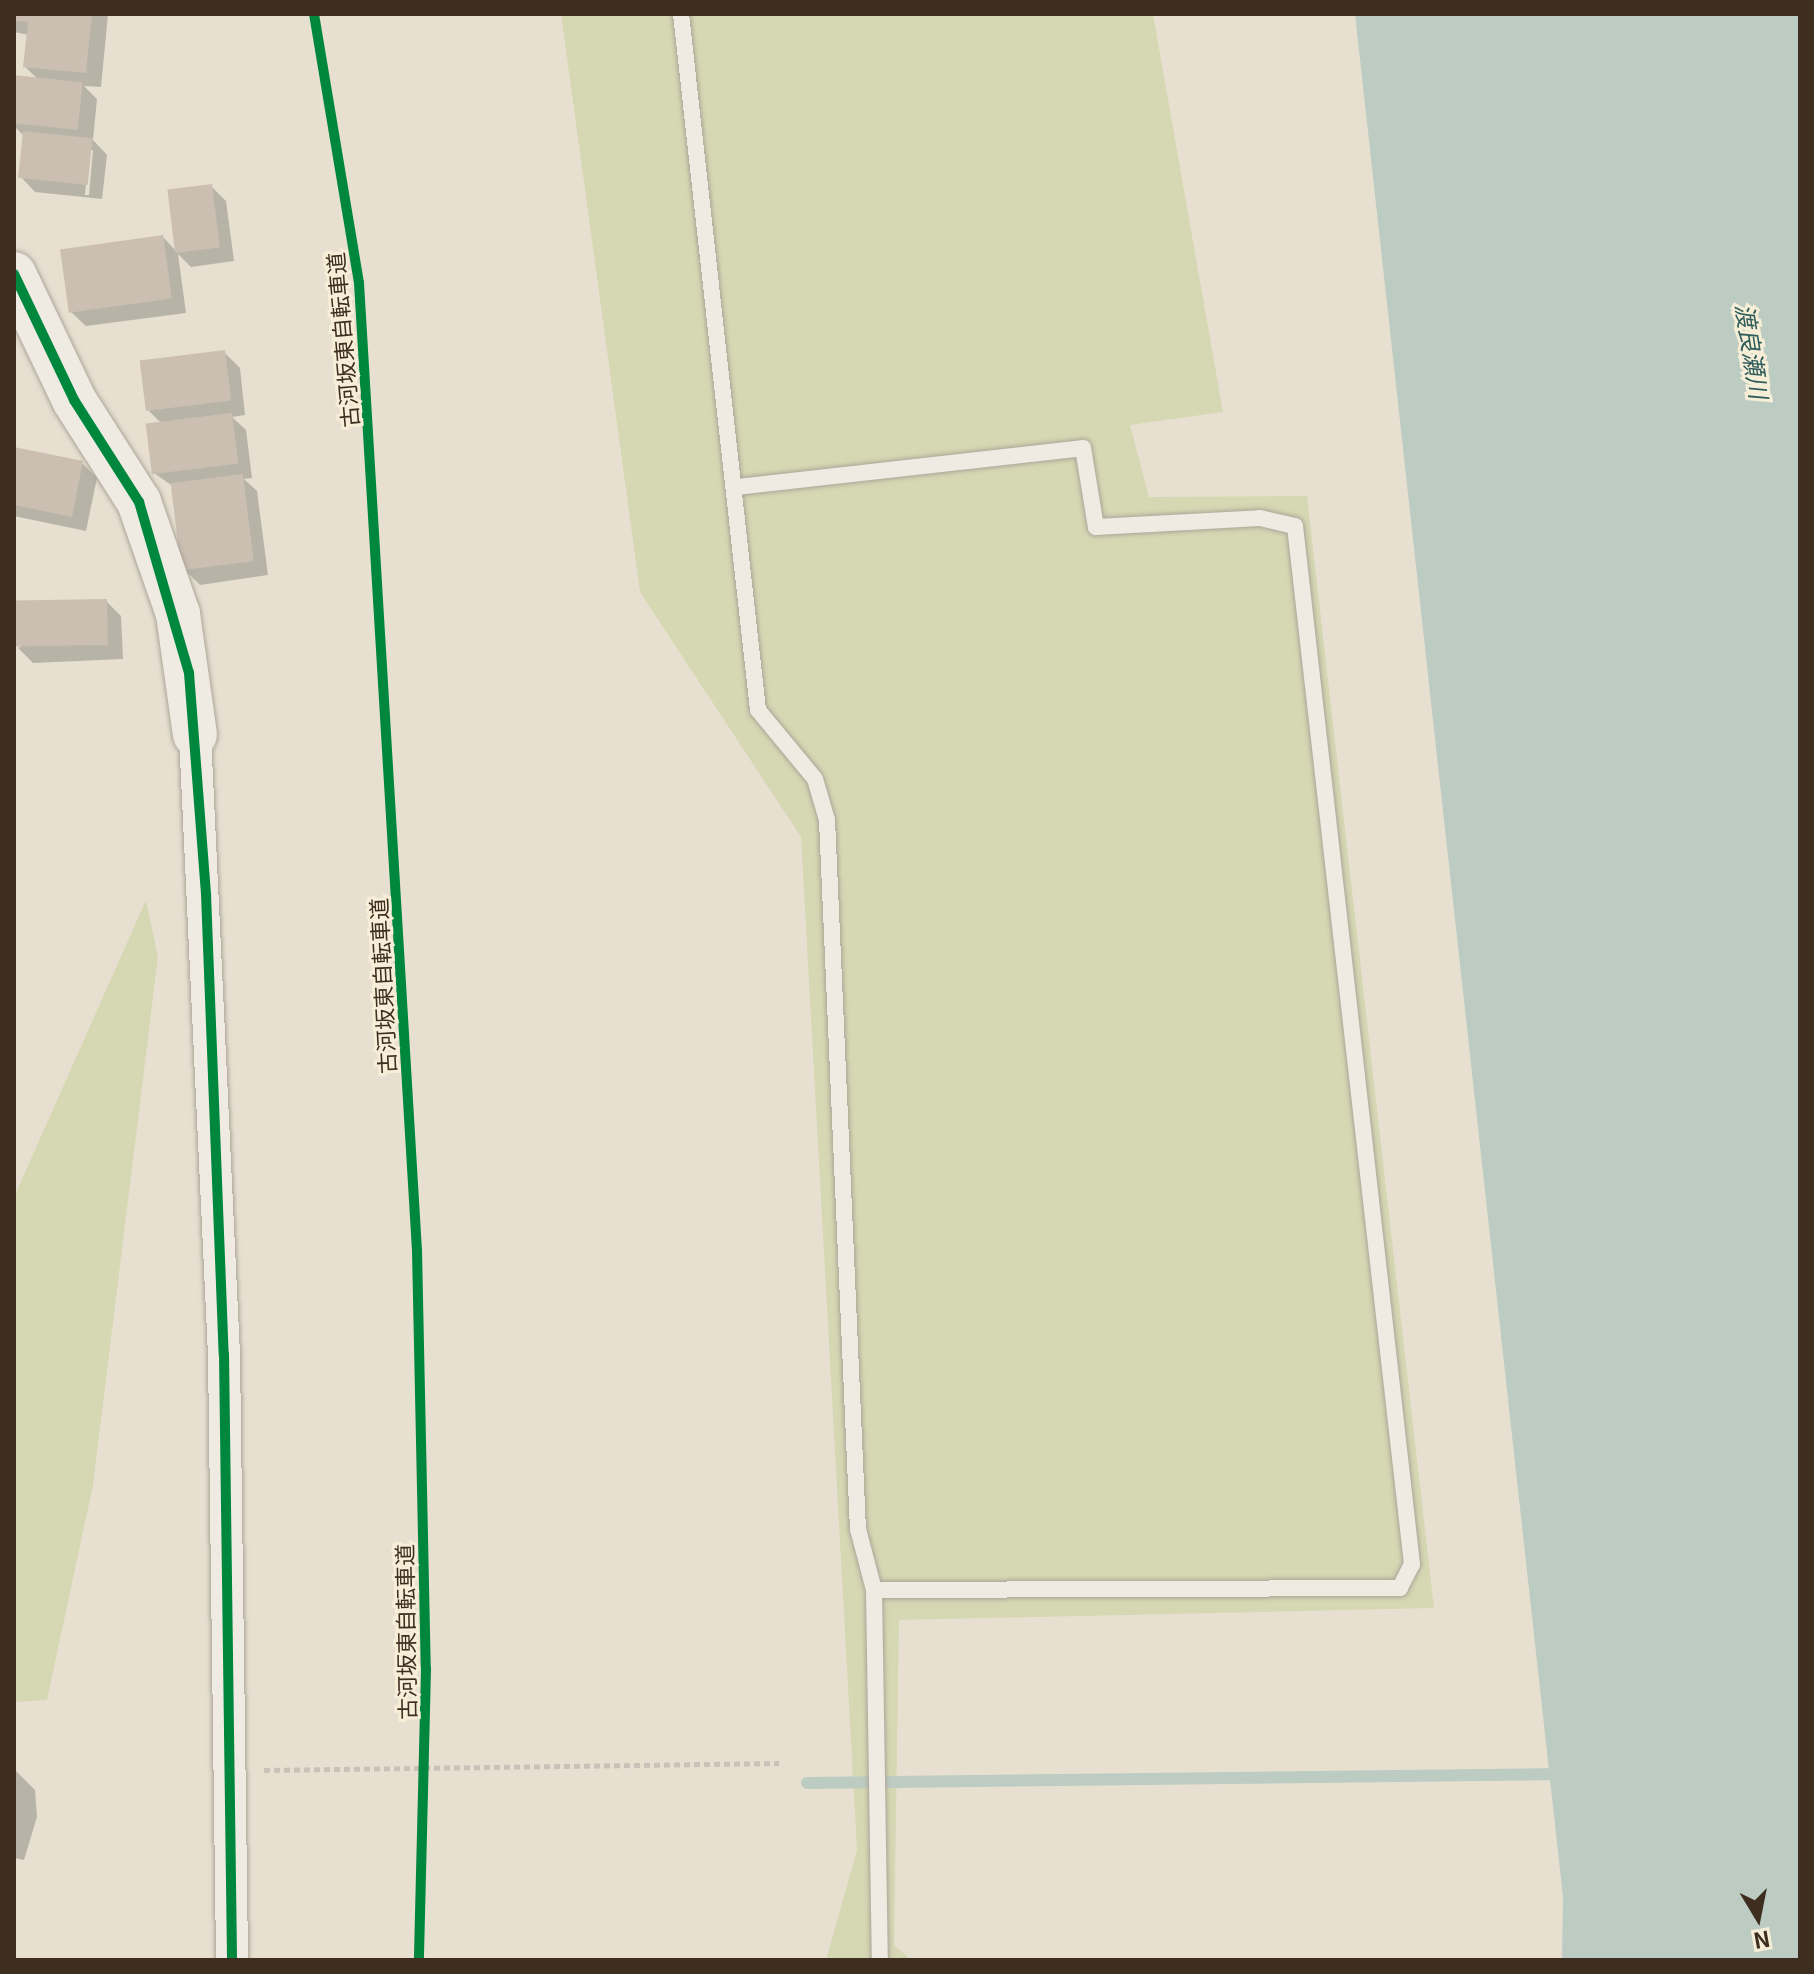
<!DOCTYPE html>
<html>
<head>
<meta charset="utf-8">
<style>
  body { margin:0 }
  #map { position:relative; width:1814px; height:1974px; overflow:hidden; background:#e7e0d1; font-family:Georgia,"Noto Sans JP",serif }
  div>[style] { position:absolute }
  .green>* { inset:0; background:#d6d7b3 }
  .water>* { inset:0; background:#bcccc2 }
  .shadow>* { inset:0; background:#0003 }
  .stream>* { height:12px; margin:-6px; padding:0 6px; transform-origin:6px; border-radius:6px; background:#bcccc2 }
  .building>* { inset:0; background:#cbbfb2; transform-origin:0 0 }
  .path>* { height:5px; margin-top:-2.5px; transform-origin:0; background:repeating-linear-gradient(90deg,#c8c2b9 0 6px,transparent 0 10px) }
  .roads { filter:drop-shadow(0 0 2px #ada599) drop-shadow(0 0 2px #ada599) }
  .lane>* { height:16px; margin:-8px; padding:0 8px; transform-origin:8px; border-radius:8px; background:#efebe3 }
  .street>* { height:32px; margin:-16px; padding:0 16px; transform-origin:16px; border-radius:16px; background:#efebe3 }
  .secondary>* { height:44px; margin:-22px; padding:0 22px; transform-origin:22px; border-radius:22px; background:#efebe3 }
  .cycleway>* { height:10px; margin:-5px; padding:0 5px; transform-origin:5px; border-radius:5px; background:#00873e }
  span { translate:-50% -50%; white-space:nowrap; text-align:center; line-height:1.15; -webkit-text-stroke:6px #f7eed8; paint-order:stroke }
  .street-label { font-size:22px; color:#3d2e20 }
  .water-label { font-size:24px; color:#2f5d5a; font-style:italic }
  .frame { position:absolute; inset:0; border:16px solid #3d2e20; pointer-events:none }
  .north { position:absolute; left:1718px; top:1878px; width:80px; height:80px; -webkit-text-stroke:6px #f7eed8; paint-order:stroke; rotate:170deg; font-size:22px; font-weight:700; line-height:32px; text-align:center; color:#3d2e20 }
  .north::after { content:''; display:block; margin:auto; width:28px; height:36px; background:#3d2e20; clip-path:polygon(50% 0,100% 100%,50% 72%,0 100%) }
</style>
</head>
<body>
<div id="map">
  <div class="green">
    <i style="clip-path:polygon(561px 14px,1153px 14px,1223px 412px,1130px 425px,1149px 497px,1307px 496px,1434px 1608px,899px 1620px,894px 1945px,911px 1960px,826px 1960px,857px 1850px,801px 837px,640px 592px)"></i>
    <i style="clip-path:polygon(146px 900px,158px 957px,93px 1485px,47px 1700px,14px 1702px,14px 1197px)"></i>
  </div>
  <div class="water">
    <i style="clip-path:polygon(1355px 14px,1800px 14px,1800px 1960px,1562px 1960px,1563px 1897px)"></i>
  </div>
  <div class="shadow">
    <i style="clip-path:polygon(evenodd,14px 14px,108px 14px,101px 87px,84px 86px,97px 99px,93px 140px,107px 155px,102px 199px,35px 192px,21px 177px,24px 136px,14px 126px,14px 85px,39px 80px,25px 67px,29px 35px,14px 32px,14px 14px,89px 150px,93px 150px,89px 195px,85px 195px,89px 150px)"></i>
    <i style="clip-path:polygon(211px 186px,226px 201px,234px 261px,191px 267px,178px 254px,186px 313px,86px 326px,71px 312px,163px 237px,176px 251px)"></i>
    <i style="clip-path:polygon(225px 353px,240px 368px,245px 415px,232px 417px,246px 430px,252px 478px,244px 479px,257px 491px,268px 575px,200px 585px,185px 570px,174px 487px,154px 473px,162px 424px,148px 410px)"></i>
    <i style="clip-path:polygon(14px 449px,82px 463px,97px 478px,86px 531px,14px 516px)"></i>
    <i style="clip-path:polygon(106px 601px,121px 616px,123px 659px,33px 663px,18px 648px)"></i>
    <i style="clip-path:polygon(14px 1769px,35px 1790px,37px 1817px,24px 1860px,14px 1858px)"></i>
  </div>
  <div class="stream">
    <i style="left:807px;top:1783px;width:757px;rotate:-0.68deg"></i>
  </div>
  <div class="building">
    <i style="clip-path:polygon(14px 14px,92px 14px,86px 73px,23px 67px,28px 22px,14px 21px)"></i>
    <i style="left:14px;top:75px;width:69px;height:48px;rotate:6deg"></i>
    <i style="left:23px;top:131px;width:70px;height:47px;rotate:6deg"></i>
    <i style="left:212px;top:184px;width:64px;height:45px;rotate:83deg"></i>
    <i style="left:163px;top:235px;width:64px;height:104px;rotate:82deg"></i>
    <i style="left:225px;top:350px;width:51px;height:86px;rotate:83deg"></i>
    <i style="left:232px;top:413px;width:51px;height:87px;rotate:83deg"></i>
    <i style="clip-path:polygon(14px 447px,83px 461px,72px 517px,14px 505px)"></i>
    <i style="left:243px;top:474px;width:88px;height:73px;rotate:83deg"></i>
    <i style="left:107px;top:599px;width:46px;height:93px;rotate:89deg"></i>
  </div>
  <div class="path">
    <i style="left:264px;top:1770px;width:515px;rotate:-0.78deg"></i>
  </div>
  <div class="roads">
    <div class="lane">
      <i style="left:681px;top:14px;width:700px;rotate:83.69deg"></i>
      <i style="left:758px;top:710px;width:89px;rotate:50.4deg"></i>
      <i style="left:815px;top:779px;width:43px;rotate:73.7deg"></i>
      <i style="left:827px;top:820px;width:710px;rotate:87.5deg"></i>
      <i style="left:858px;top:1529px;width:63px;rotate:75.3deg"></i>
      <i style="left:874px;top:1590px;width:370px;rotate:89.1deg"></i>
      <i style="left:737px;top:487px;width:348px;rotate:-6.4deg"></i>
      <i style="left:1083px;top:448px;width:80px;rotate:80.7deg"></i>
      <i style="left:1096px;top:527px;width:164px;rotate:-3.1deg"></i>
      <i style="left:1260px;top:518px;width:36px;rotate:13deg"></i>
      <i style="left:1295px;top:526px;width:1045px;rotate:83.57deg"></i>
      <i style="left:1412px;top:1564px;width:27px;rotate:117deg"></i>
      <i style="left:1400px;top:1588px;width:526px;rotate:179.78deg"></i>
    </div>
    <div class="street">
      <i style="left:195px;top:735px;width:620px;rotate:87.32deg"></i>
      <i style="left:224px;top:1354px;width:606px;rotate:89.24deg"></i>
    </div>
    <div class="secondary">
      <i style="left:14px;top:274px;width:140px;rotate:64.5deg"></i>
      <i style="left:74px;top:400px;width:121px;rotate:57.5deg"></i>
      <i style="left:139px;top:502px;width:119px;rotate:70.8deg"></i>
      <i style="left:178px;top:614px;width:122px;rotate:82deg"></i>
    </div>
  </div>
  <div class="cycleway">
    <i style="left:314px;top:14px;width:273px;rotate:80.5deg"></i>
    <i style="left:359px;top:283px;width:969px;rotate:86.57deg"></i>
    <i style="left:417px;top:1250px;width:419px;rotate:88.8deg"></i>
    <i style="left:426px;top:1669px;width:291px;rotate:91.4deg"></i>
    <i style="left:14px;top:274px;width:140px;rotate:64.5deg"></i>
    <i style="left:74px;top:400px;width:121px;rotate:57.5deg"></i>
    <i style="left:139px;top:502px;width:178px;rotate:73.7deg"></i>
    <i style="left:189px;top:673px;width:222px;rotate:85.6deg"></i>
    <i style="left:206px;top:894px;width:460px;rotate:87.8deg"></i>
    <i style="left:224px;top:1354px;width:606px;rotate:89.24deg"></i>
  </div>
  <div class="street-label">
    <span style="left:342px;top:340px;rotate:-95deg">古河坂東自転車道</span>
    <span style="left:382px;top:986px;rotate:-93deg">古河坂東自転車道</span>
    <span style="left:405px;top:1632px;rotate:-91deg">古河坂東自転車道</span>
  </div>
  <div class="water-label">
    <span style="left:1753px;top:351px;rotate:81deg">渡良瀬川</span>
  </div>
  <div class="frame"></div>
  <div class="north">N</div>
</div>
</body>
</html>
